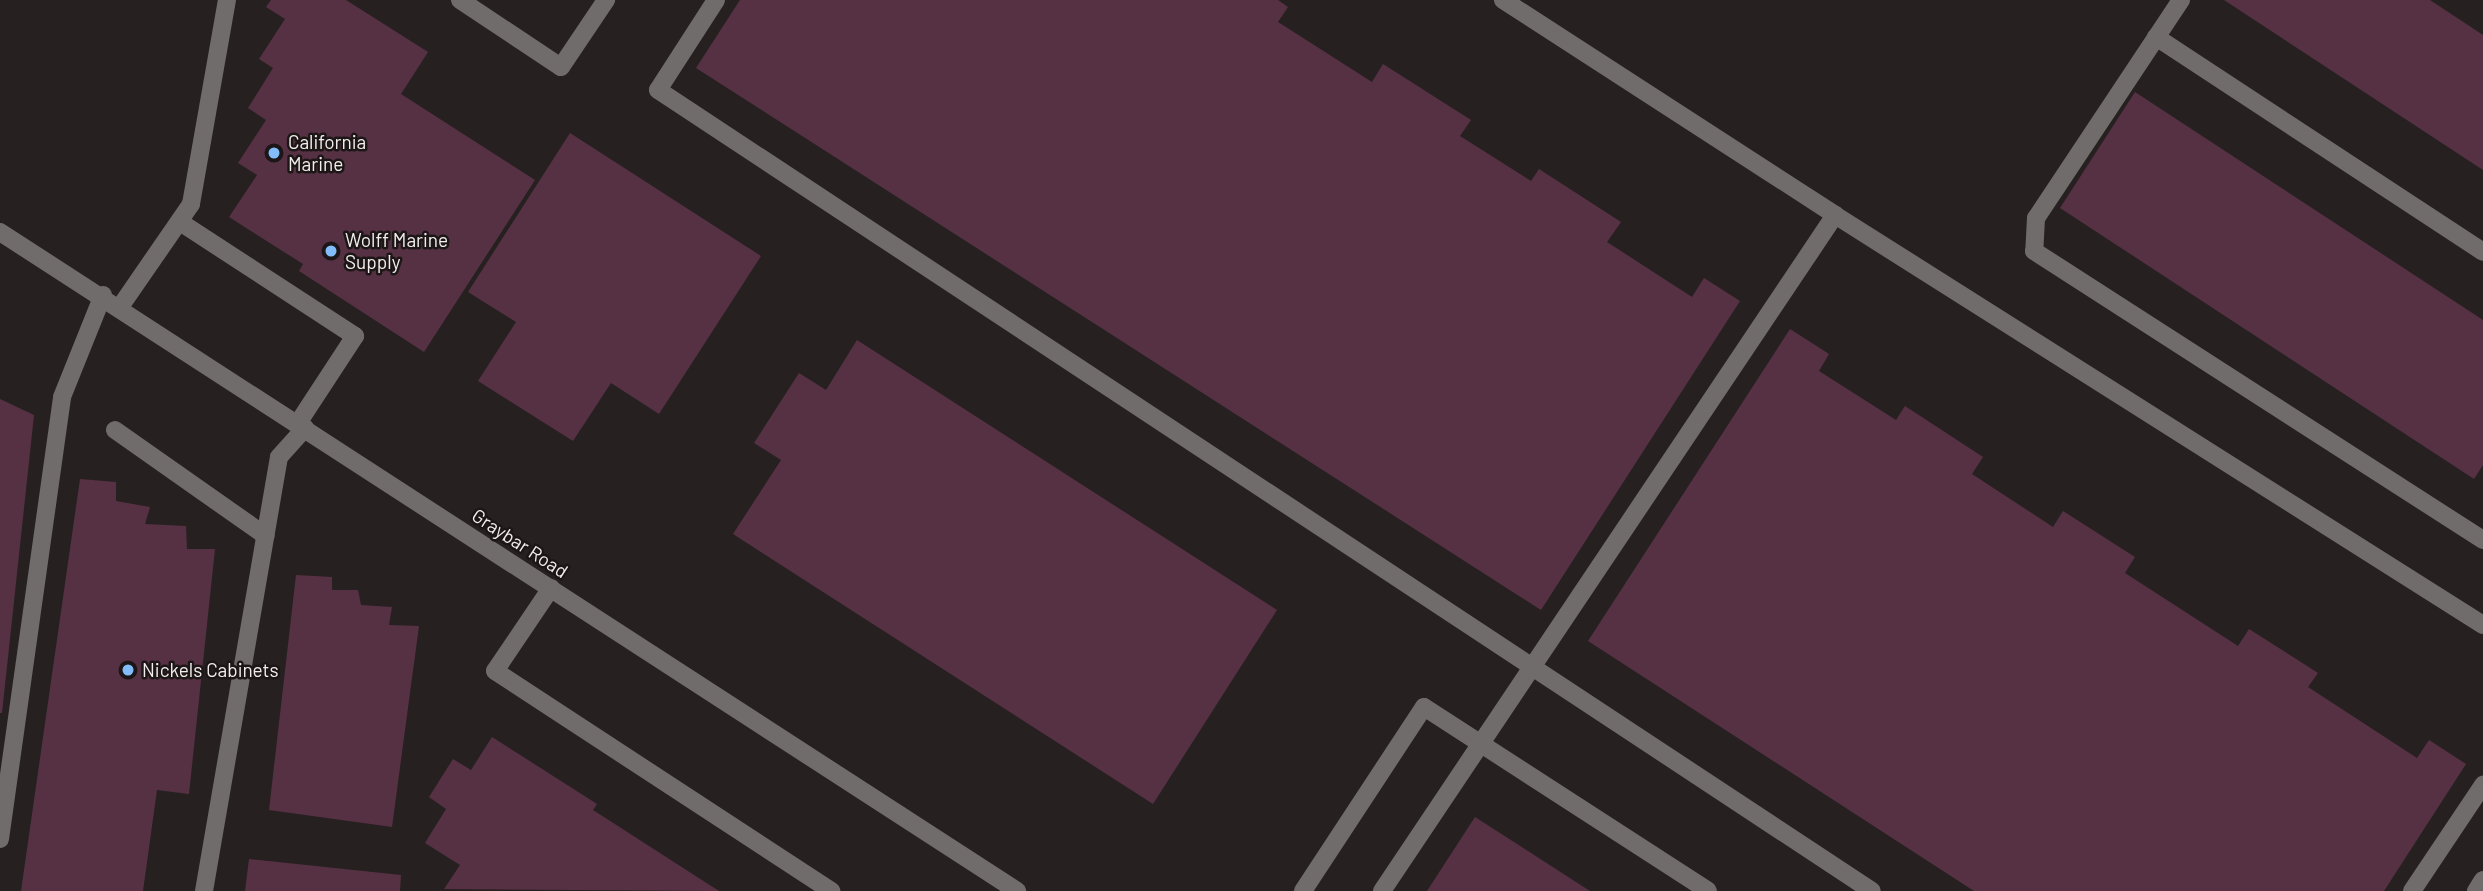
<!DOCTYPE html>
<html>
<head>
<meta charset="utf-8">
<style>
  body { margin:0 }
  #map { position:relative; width:2483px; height:891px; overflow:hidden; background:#272020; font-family:Barlow,sans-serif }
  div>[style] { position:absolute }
  .building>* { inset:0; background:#563144 }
  .minor>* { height:18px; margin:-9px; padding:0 9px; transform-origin:9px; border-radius:9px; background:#706c6b }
  .dots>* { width:19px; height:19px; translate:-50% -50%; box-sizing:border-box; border:4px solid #1d1617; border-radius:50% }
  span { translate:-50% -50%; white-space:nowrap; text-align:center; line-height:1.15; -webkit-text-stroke:5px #1d1617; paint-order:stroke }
  .poi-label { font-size:19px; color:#f3eeee }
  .left { translate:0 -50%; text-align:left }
  .street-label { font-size:19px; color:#f3eeee }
</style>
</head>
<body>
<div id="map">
  <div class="building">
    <i style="clip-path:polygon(271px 0,346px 0,428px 52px,401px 94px,535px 180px,424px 352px,299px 271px,303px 264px,229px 217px,257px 175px,238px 163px,266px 120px,248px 108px,273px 68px,259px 59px,285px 19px,266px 7px)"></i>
    <i style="clip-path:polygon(740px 0,1278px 0,1288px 7px,1278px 22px,1372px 82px,1383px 64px,1471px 120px,1460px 136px,1531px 181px,1539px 169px,1621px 222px,1607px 242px,1692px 297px,1704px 278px,1740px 301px,1541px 610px,696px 68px)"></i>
    <i style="clip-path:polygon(2224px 0,2430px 0,2483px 35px,2483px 170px)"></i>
    <i style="clip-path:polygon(2135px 92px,2483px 320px,2483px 465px,2474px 479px,2060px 208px)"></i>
    <i style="clip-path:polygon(570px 133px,761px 256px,659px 414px,611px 383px,573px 441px,478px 381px,516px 322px,468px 292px)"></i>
    <i style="clip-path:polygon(1790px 329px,1829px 354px,1819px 371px,1896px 420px,1905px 406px,1983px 457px,1972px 474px,2053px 527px,2063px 511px,2135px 557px,2125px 573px,2238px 646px,2249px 629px,2318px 673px,2308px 687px,2417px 758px,2429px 740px,2466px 764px,2384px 891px,1974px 891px,1588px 641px)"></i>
    <i style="clip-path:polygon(857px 340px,1277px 610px,1153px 804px,733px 534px,781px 460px,754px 443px,799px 373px,826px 390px)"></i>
    <i style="clip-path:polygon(0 399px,34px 415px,2px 713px,0 713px)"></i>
    <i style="clip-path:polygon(80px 479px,116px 482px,116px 501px,150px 507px,145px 524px,186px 526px,187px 549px,215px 549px,189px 794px,157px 790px,143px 891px,21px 891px)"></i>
    <i style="clip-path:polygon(296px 575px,332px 577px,332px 590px,358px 590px,361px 605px,392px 607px,389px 625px,419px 626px,392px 827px,269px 810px)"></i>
    <i style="clip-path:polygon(492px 737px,597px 804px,593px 810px,719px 891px,444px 889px,460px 865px,425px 843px,446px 809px,429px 797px,453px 759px,471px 770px)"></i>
    <i style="clip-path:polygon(1475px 817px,1590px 891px,1427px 891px)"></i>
    <i style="clip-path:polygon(249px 859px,401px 875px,400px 891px,245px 891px)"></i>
  </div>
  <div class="minor">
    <i style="left:460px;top:0;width:121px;rotate:33.6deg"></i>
    <i style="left:561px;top:67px;width:81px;rotate:-56.1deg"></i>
    <i style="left:716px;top:0;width:107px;rotate:122.8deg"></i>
    <i style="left:658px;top:90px;width:1454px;rotate:33.42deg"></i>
    <i style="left:1503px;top:0;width:396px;rotate:32.9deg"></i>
    <i style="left:2181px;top:0;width:262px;rotate:123.6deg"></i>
    <i style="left:2036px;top:218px;width:33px;rotate:93deg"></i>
    <i style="left:2034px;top:251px;width:534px;rotate:32.77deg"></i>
    <i style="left:2156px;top:37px;width:391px;rotate:33.3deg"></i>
    <i style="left:180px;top:222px;width:209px;rotate:33.1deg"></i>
    <i style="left:355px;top:336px;width:104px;rotate:123.2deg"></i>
    <i style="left:0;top:232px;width:1212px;rotate:32.94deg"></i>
    <i style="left:120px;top:307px;width:125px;rotate:-55.4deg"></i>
    <i style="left:191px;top:204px;width:207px;rotate:-80deg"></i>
    <i style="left:115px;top:430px;width:184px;rotate:35.1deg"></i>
    <i style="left:551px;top:588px;width:100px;rotate:124deg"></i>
    <i style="left:495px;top:671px;width:402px;rotate:33.2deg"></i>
    <i style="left:0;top:839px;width:446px;rotate:-82deg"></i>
    <i style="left:62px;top:397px;width:110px;rotate:-68.1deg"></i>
    <i style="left:204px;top:891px;width:440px;rotate:-80.2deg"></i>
    <i style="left:279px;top:457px;width:39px;rotate:-48deg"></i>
    <i style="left:1303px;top:891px;width:220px;rotate:-56.7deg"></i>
    <i style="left:1424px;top:707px;width:338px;rotate:32.9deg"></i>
    <i style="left:1382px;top:891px;width:814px;rotate:-56.17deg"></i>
    <i style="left:1835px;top:215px;width:767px;rotate:32.32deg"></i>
    <i style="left:2412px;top:891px;width:128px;rotate:-56.2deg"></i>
    <i style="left:2476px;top:891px;width:13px;rotate:-58deg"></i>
  </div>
  <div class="dots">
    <i style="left:274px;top:153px;background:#82bcfa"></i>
    <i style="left:331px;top:251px;background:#82bcfa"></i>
    <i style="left:128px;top:670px;background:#82bcfa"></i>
  </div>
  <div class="poi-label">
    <span class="left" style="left:288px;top:153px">California<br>Marine</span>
    <span class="left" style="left:345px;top:251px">Wolff Marine<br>Supply</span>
    <span class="left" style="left:142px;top:670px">Nickels Cabinets</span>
  </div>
  <div class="street-label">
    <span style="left:520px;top:543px;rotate:33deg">Graybar Road</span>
  </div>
</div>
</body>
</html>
